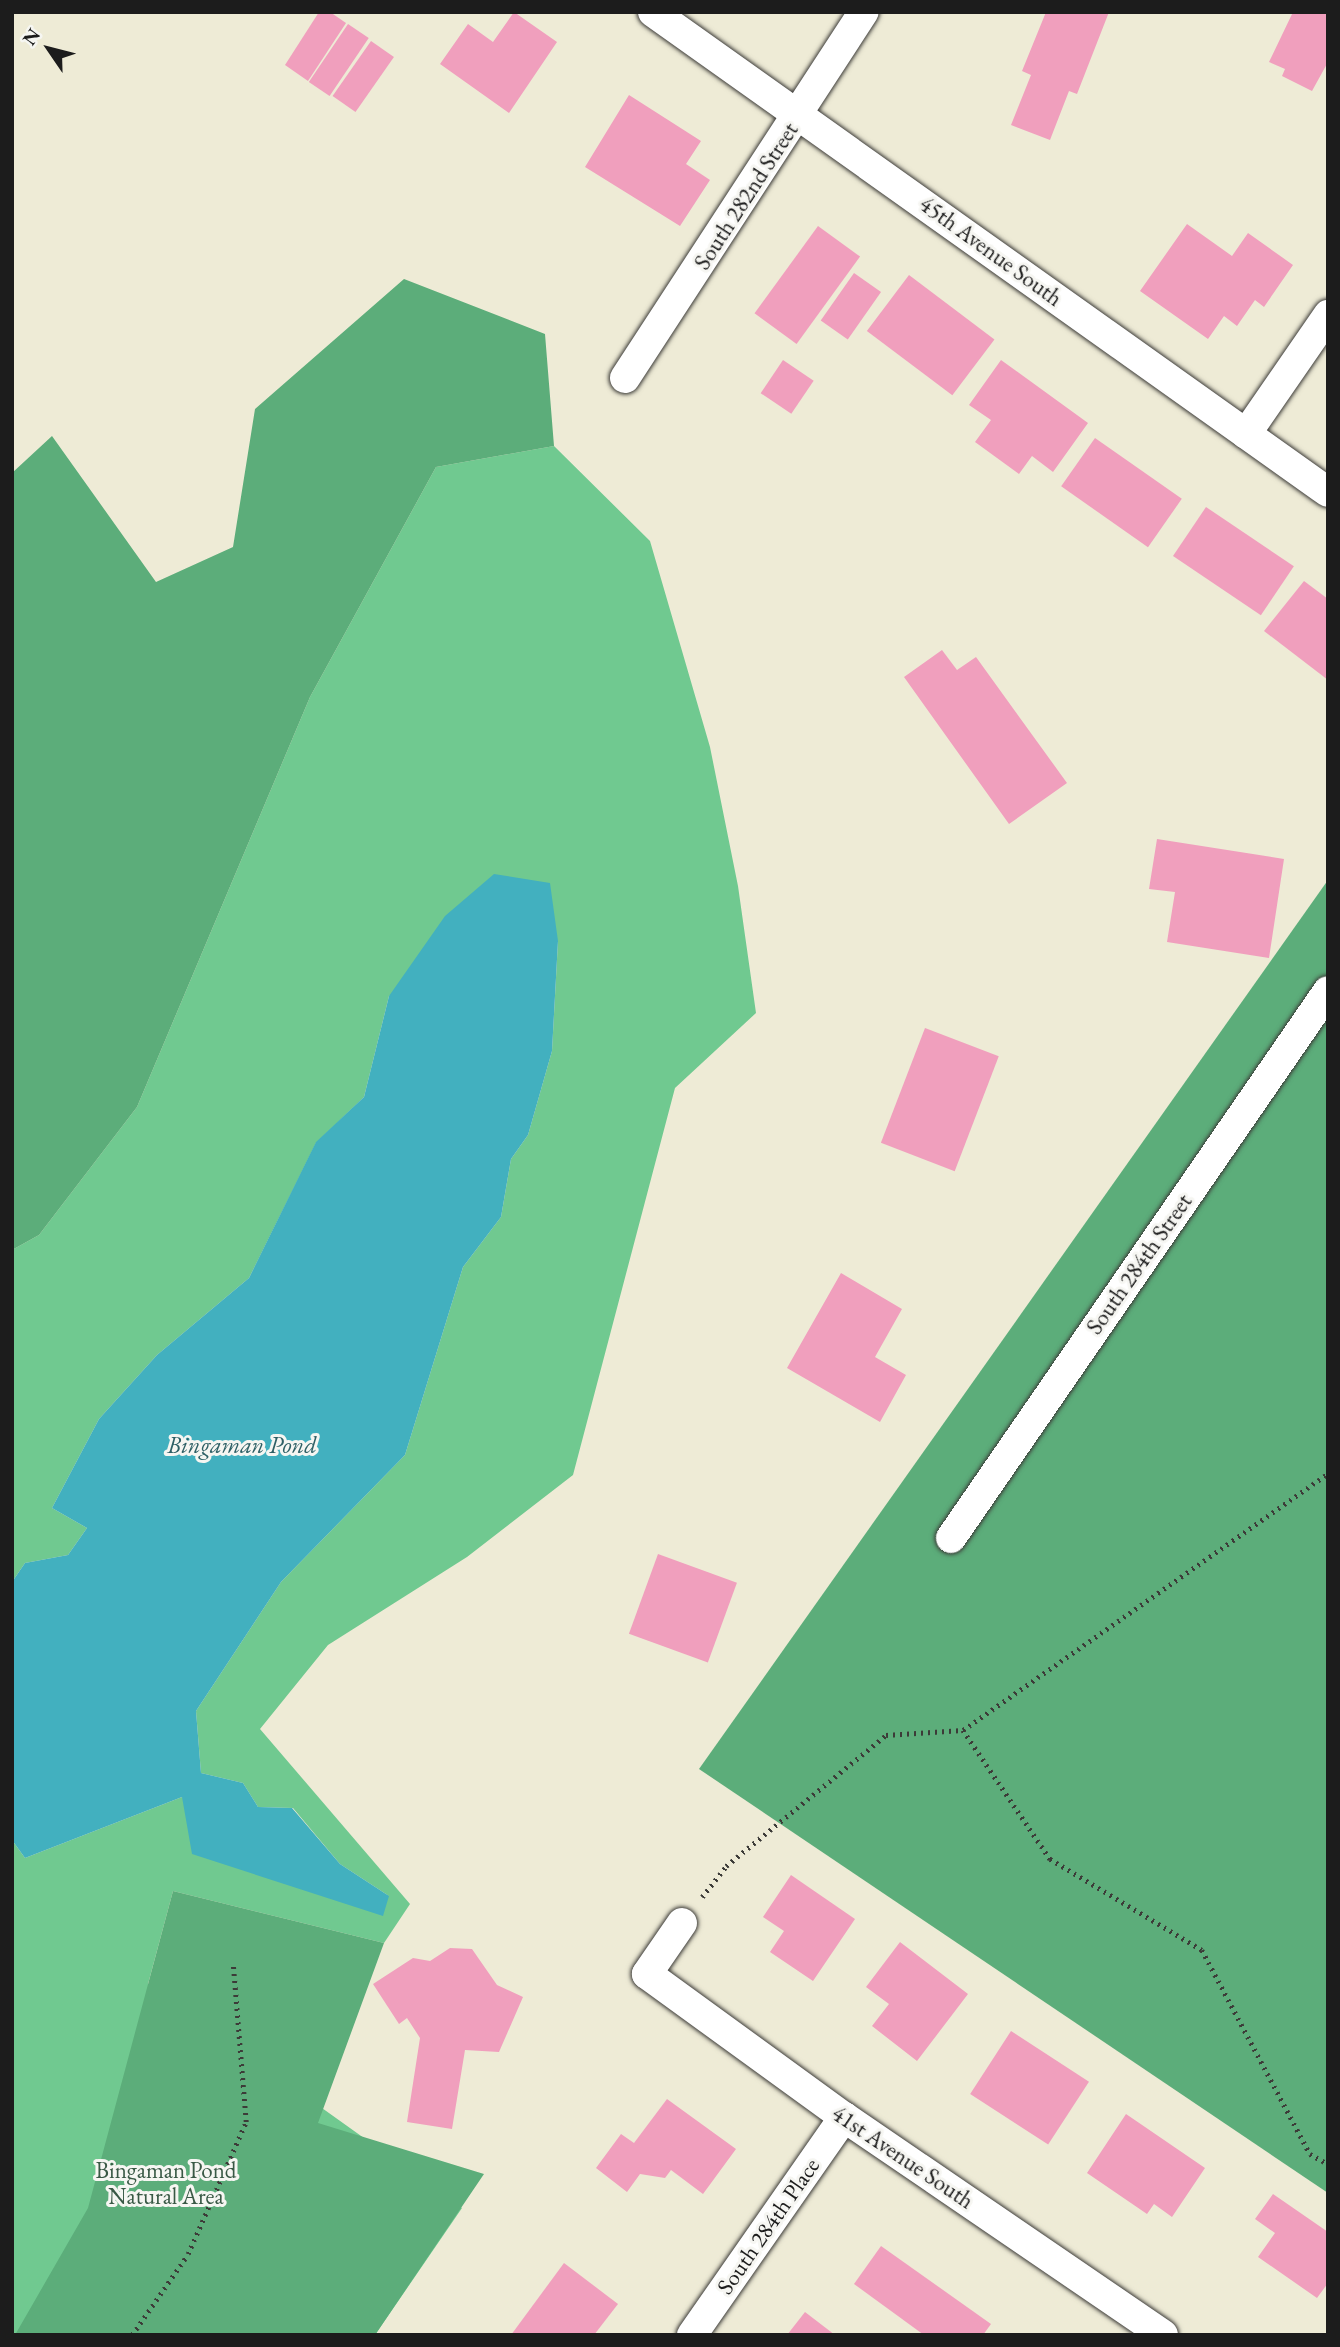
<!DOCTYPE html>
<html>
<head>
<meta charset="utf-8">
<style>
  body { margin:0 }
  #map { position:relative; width:1340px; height:2347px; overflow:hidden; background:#eeebd6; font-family:"EB Garamond",serif }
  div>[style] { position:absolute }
  .green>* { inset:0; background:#70c990 }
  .forest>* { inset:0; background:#5cad7a }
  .water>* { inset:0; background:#42b0bf }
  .building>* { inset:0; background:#f09fbd; transform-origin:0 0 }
  .path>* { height:4.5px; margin-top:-2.25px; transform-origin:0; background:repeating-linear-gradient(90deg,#3c3b38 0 2px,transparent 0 7px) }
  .roads { filter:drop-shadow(0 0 2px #3c3b38) drop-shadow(0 0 2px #3c3b38) }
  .street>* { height:30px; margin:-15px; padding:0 15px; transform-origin:15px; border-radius:15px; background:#fff }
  span { translate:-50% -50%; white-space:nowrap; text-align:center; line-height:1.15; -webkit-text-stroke:6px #f6f6f2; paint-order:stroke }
  .street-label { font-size:23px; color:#1c1c1c }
  .park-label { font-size:23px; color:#395945 }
  .water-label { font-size:24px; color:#2d5f65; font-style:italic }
  .frame { position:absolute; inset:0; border:14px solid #1c1c1c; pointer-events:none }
  .north { position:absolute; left:14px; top:14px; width:70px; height:70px; -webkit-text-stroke:5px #f6f6f2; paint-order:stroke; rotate:305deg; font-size:19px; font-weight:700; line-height:28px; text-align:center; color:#1c1c1c }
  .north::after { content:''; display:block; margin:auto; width:24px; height:32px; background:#1c1c1c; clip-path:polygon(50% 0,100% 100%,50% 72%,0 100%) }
</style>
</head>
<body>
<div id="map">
  <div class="green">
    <i style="clip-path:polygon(554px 446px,650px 541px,710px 747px,738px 886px,756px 1013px,675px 1088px,573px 1475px,467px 1557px,328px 1645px,260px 1729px,410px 1904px,384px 1943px,173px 1891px,148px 1984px,462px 2208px,375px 2335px,12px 2335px,12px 1840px,25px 1858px,182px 1797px,389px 1896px,340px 1864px,293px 1808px,258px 1807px,243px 1783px,201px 1773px,196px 1711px,281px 1582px,405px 1455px,463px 1267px,501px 1217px,511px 1159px,528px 1135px,552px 1051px,558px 941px,389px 996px,364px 1097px,316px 1143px,249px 1278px,157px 1355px,99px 1419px,52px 1508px,87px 1528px,68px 1555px,25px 1563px,12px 1582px,12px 1250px,39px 1235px,137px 1107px,310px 697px,436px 467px)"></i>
  </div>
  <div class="forest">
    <i style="clip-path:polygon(404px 279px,545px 334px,554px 446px,436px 467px,310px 697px,137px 1107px,39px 1235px,12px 1250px,12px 473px,52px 436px,156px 582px,233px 547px,255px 409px)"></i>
    <i style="clip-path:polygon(1328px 880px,1328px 2193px,699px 1769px)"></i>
    <i style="clip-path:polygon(173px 1891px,384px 1943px,318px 2123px,484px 2174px,375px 2335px,15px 2335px,88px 2208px)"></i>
  </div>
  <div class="water">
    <i style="clip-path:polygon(494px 874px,550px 883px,558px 941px,552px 1051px,528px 1135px,511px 1159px,501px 1217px,463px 1267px,405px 1455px,281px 1582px,196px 1711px,201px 1773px,243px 1783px,258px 1807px,292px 1808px,340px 1864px,389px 1896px,383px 1916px,192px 1854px,182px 1797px,25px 1858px,12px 1840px,12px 1582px,25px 1563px,68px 1555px,87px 1528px,52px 1508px,99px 1419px,157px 1355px,249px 1278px,316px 1142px,364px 1097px,389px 996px,445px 916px)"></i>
  </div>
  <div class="building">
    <i style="clip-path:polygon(319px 12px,330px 12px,346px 23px,308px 81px,285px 65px)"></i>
    <i style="clip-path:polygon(514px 12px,557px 42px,509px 113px,440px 64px,468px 24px,493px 42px)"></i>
    <i style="clip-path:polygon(1046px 12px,1109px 12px,1077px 94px,1069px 91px,1050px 140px,1011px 125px,1031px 75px,1022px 71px)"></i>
    <i style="clip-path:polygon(1293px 12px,1328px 12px,1328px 62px,1312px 91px,1282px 76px,1285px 69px,1269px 62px)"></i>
    <i style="left:348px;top:24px;width:25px;height:70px;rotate:34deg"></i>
    <i style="left:371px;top:41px;width:28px;height:67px;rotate:35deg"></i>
    <i style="clip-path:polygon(629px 95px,701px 141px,686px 164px,710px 180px,680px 226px,585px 167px)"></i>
    <i style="clip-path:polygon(1187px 224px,1232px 256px,1248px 233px,1293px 265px,1264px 307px,1255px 300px,1237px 326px,1224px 316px,1208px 339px,1140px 291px)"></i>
    <i style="left:818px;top:226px;width:52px;height:108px;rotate:36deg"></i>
    <i style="left:854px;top:273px;width:33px;height:58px;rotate:35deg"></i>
    <i style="left:909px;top:275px;width:107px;height:70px;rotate:37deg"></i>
    <i style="left:783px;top:360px;width:37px;height:40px;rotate:34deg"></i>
    <i style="clip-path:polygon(1001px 360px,1088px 423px,1053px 472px,1032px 456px,1019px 474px,975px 442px,991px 420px,969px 405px)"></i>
    <i style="left:1095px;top:438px;width:106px;height:59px;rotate:35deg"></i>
    <i style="left:1206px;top:507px;width:106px;height:59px;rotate:34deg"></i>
    <i style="clip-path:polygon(1304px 581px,1328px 599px,1328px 680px,1264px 631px)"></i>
    <i style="clip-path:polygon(942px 650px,957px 670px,976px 657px,1067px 783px,1009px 824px,904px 677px)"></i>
    <i style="clip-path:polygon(1157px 839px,1284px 859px,1269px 958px,1167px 942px,1175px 892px,1149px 889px)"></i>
    <i style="left:925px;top:1028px;width:79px;height:123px;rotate:21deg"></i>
    <i style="clip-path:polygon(841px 1273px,902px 1309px,875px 1357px,906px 1375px,880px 1422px,787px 1368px)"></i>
    <i style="left:658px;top:1554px;width:84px;height:85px;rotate:20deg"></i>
    <i style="clip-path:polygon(791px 1875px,855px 1919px,813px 1981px,770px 1952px,784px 1931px,763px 1917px)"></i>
    <i style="clip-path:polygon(900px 1942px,968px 1994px,917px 2061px,872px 2026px,889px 2004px,866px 1987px)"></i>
    <i style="clip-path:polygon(450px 1948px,472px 1949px,497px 1985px,523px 1997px,499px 2052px,465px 2050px,452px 2129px,407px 2122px,420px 2038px,407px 2018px,399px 2024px,373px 1984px,413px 1958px,430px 1961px)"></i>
    <i style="left:1011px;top:2031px;width:93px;height:75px;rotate:33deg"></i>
    <i style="clip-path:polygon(667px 2099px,736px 2149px,703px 2194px,671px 2170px,665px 2178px,640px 2174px,627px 2192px,596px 2168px,621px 2134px,634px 2143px)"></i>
    <i style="clip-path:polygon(1126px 2114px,1205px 2168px,1172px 2217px,1154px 2204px,1147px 2214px,1087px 2173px)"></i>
    <i style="clip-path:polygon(1273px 2194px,1328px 2232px,1328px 2283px,1317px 2298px,1258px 2257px,1275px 2233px,1255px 2219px)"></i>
    <i style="clip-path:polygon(881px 2246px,991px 2324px,983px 2335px,924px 2335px,854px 2284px)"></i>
    <i style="clip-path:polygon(564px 2263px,618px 2304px,594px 2335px,511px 2335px)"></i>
    <i style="clip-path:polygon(805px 2312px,835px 2335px,787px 2335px)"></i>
  </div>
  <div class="path">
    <i style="left:963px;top:1730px;width:156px;rotate:56deg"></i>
    <i style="left:1050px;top:1859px;width:177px;rotate:30.9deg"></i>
    <i style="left:1202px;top:1950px;width:231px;rotate:62.1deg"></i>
    <i style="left:1310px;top:2154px;width:21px;rotate:29deg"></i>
    <i style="left:702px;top:1897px;width:39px;rotate:-52deg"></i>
    <i style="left:726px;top:1866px;width:207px;rotate:-39.3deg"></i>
    <i style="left:886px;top:1735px;width:77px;rotate:-3.7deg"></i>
    <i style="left:963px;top:1730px;width:446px;rotate:-35.1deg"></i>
    <i style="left:132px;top:2335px;width:98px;rotate:-55.3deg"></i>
    <i style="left:188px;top:2254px;width:144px;rotate:-66.3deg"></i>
    <i style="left:246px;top:2122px;width:160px;rotate:-94.7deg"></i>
  </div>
  <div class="roads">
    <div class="street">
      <i style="left:653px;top:12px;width:828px;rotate:35.42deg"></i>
      <i style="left:625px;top:378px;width:437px;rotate:-56.9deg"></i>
      <i style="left:1246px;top:434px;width:145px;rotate:-55.4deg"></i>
      <i style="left:951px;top:1538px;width:664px;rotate:-55.42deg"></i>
      <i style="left:682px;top:1923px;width:62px;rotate:124.5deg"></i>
      <i style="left:647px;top:1974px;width:243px;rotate:36deg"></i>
      <i style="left:844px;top:2117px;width:386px;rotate:34.3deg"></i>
      <i style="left:692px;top:2335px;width:266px;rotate:-55.1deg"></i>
    </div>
  </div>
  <div class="street-label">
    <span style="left:746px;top:196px;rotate:-57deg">South 282nd Street</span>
    <span style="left:991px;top:251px;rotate:36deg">45th Avenue South</span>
    <span style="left:1139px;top:1264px;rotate:-55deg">South 284th Street</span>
    <span style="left:903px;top:2157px;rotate:34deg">41st Avenue South</span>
    <span style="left:768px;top:2226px;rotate:-55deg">South 284th Place</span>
  </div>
  <div class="park-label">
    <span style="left:166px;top:2183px">Bingaman Pond<br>Natural Area</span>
  </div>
  <div class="water-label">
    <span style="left:242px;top:1445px">Bingaman Pond</span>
  </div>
  <div class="frame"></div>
  <div class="north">N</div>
</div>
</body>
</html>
